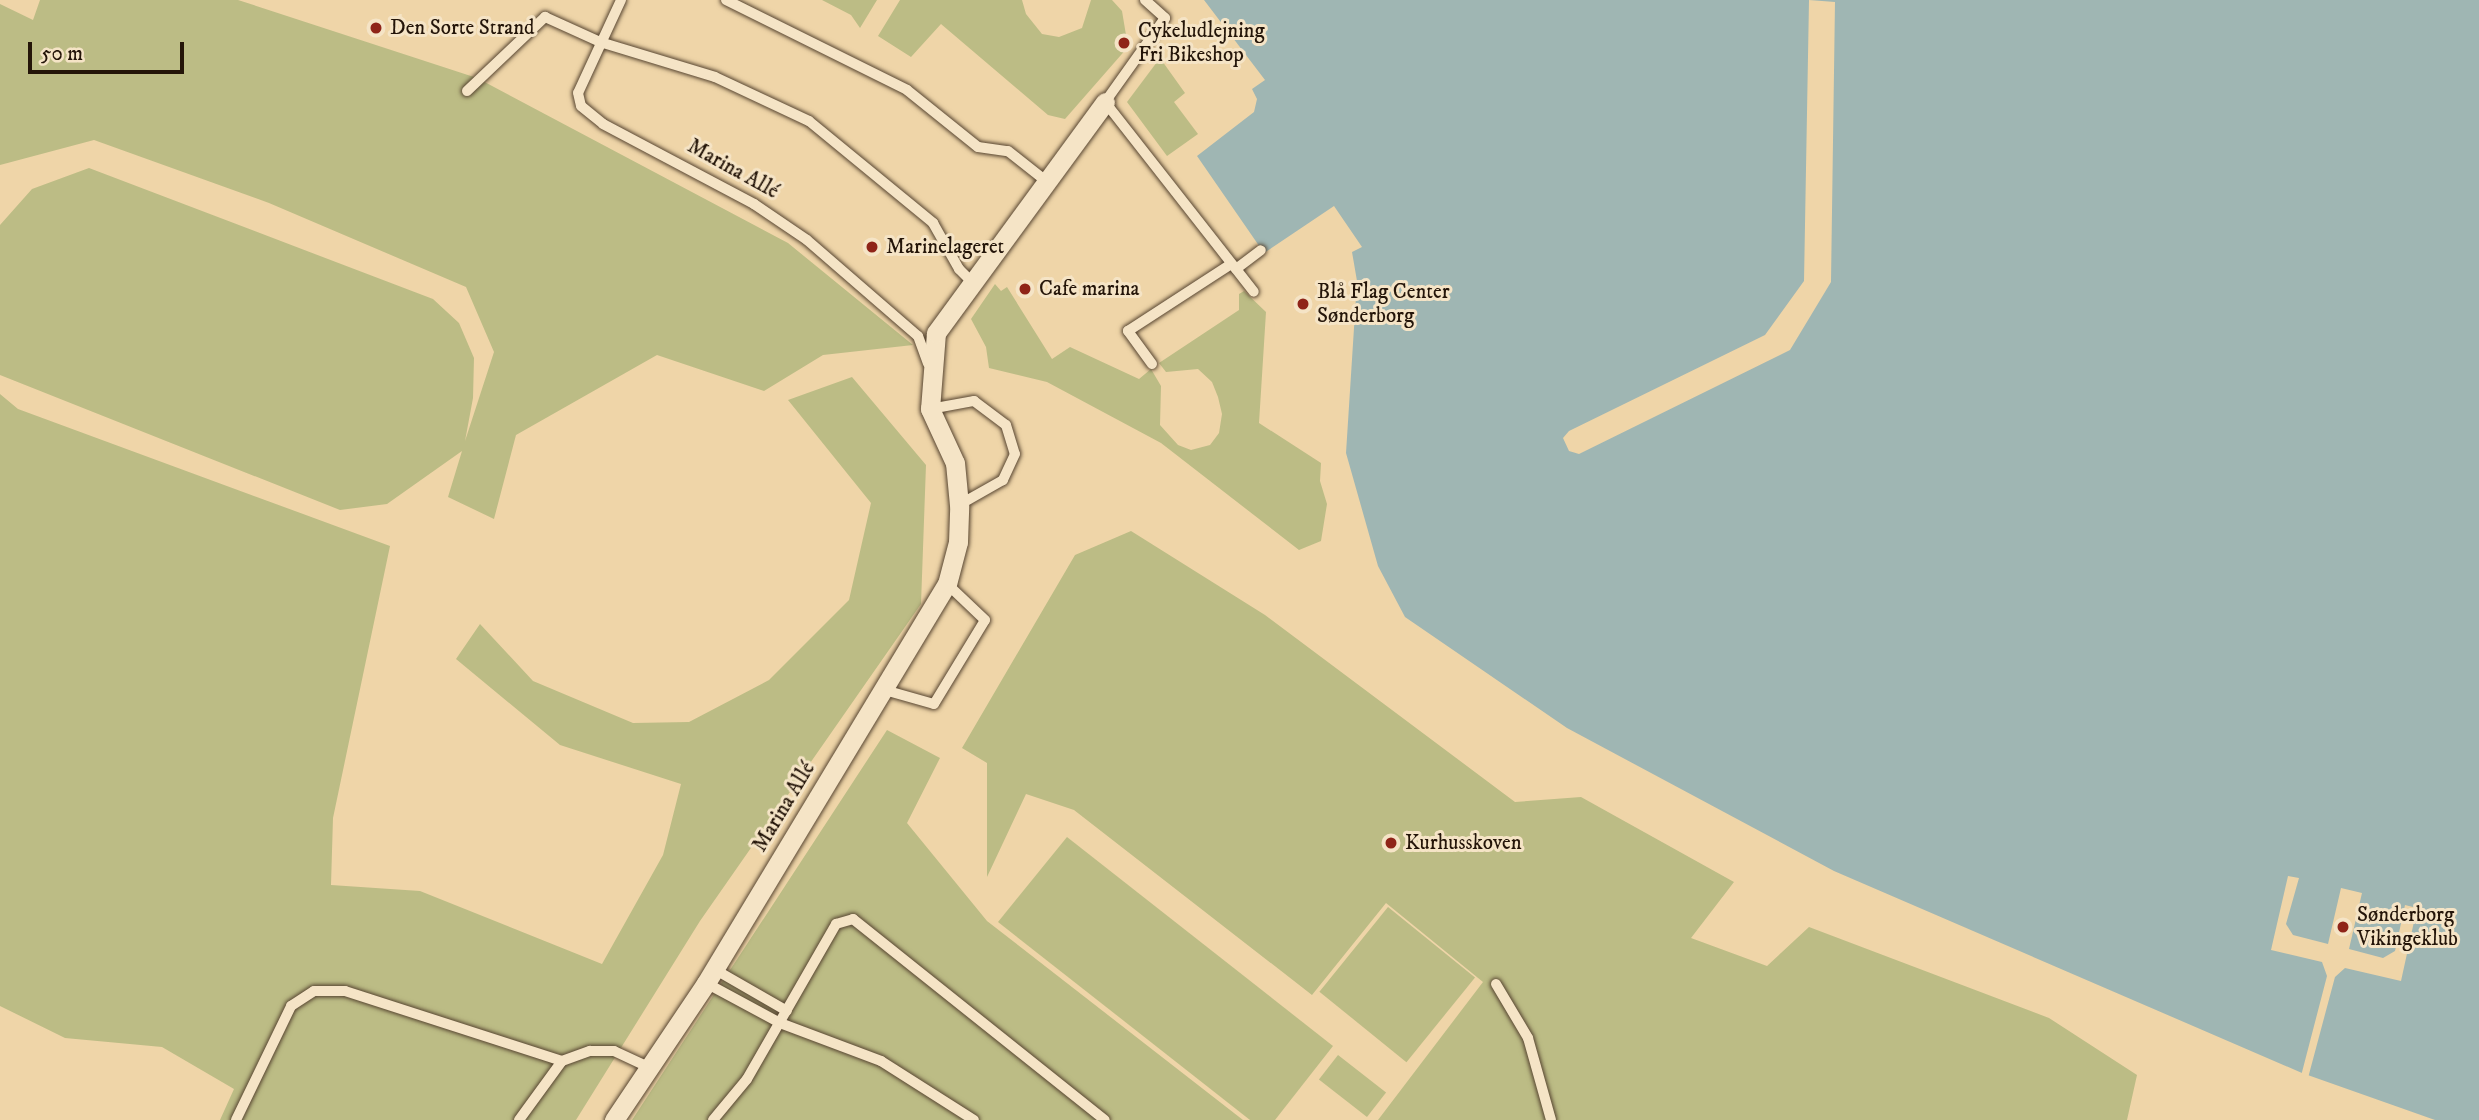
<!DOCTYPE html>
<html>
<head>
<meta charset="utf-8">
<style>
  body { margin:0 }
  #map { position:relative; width:2479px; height:1120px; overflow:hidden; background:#efd5a8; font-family:"IM FELL DW Pica",serif }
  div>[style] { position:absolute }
  .green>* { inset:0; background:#bcbc85; transform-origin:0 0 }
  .water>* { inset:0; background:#9fb6b3 }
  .pier>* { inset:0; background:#efd5a8 }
  .roads { filter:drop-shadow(0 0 2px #574531) drop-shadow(0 0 2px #574531) }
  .lane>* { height:10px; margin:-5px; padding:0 5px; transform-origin:5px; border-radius:5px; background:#f5e4c6 }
  .street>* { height:19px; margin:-9.5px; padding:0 9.5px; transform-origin:9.5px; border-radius:9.5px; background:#f5e4c6 }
  .dots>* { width:19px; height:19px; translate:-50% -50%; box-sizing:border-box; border:4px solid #f5e4c6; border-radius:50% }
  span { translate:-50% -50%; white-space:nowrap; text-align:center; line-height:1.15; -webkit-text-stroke:6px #f5e4c6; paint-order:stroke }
  .poi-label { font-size:21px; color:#241509 }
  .left { translate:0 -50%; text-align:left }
  .street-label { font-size:21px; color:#241509 }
  .scale { position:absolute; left:28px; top:42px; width:156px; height:32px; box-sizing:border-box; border:4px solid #241509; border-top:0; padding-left:9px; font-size:21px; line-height:24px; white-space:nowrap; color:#241509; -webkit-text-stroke:5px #f5e4c6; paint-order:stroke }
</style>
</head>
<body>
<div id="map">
  <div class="green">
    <i style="clip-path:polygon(40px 0,238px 0,477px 78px,788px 243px,913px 345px,823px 355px,764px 391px,657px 355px,516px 435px,494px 519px,448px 497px,462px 451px,387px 504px,340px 510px,0 375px,0 225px,32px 189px,89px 168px,433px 299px,459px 323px,474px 358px,473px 398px,465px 441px,494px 352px,466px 287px,269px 203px,94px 140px,0 165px,0 4px,33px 20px)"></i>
    <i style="clip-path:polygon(822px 0,877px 0,860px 28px,851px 15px)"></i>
    <i style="clip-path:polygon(900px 0,1022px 0,1026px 14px,1042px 34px,1059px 37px,1082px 28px,1091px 0,1112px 0,1122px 11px,1128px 47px,1065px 119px,1048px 115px,941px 24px,911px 57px,878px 36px)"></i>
    <i style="clip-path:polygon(1160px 58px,1185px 93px,1174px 102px,1198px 134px,1167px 156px,1127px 102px)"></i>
    <i style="clip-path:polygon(995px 284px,1001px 291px,1007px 287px,1052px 359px,1070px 347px,1139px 379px,1151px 369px,1161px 386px,1160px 425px,1178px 445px,1191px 450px,1210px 445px,1219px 433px,1222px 414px,1218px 397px,1212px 382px,1198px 369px,1166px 372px,1159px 363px,1239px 310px,1239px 294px,1244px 291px,1266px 312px,1259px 423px,1321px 463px,1320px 481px,1327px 504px,1321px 541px,1299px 550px,1161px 443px,1047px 382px,989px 368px,986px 347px,971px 319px)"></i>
    <i style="clip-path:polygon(852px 377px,926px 465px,921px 604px,700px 921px,576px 1120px,220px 1120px,234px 1089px,162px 1047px,65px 1038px,0 1006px,0 394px,18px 409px,390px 546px,333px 818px,331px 885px,420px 891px,602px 964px,663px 855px,681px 784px,560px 745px,456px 659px,480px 624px,533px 681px,633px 723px,689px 722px,769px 680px,849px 600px,871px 503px,788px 400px)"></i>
    <i style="clip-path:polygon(1131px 531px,1265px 615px,1515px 802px,1581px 797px,1734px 882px,1691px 938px,1767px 966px,1809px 927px,2049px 1018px,2137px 1075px,2127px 1120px,1378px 1120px,1483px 982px,1386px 903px,1312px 995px,1074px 810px,1026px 794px,987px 877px,987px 763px,962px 748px,1075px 555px)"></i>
    <i style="clip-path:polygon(887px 730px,940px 758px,907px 823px,987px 921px,1243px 1120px,632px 1120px)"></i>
    <i style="clip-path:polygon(1067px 837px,1333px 1046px,1275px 1120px,1250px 1120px,998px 922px)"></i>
    <i style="left:1388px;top:907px;width:112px;height:109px;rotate:39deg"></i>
    <i style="left:1338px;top:1055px;width:61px;height:31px;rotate:38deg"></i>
  </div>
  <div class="water">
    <i style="clip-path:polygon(1204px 0,2479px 0,2479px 1120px,2435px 1120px,2302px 1073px,1834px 871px,1567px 728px,1405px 617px,1378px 566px,1346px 453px,1357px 281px,1352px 252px,1362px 247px,1334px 206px,1264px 253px,1197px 156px,1254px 112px,1257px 99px,1252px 89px,1265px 80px)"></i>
  </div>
  <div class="pier">
    <i style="clip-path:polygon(1809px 0,1835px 2px,1831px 282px,1790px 350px,1579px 454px,1569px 451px,1563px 438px,1569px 431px,1765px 335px,1804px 281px)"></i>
    <i style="clip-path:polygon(2288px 876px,2299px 878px,2286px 924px,2293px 935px,2328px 944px,2341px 888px,2362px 893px,2349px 949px,2383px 958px,2395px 951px,2405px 905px,2417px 908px,2401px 981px,2345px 968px,2335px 977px,2308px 1078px,2301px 1076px,2327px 976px,2322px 962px,2271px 950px)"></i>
  </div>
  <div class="roads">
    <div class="lane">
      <i style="left:621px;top:0;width:102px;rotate:114.8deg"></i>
      <i style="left:578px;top:93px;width:13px;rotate:77deg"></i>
      <i style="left:581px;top:106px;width:28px;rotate:39deg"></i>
      <i style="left:603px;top:124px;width:171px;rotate:27.9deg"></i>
      <i style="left:754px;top:204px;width:64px;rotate:34.2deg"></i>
      <i style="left:807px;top:240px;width:147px;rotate:40.9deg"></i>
      <i style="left:918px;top:336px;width:29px;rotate:70deg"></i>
      <i style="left:726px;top:0;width:202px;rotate:26.4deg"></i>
      <i style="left:907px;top:90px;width:91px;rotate:38.8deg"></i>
      <i style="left:978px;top:147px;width:30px;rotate:8deg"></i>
      <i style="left:1008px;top:151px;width:48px;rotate:38.3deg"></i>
      <i style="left:1145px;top:0;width:27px;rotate:42deg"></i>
      <i style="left:1165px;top:18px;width:103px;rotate:125.5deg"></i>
      <i style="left:1105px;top:102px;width:241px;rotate:51.9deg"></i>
      <i style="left:467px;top:91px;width:108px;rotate:-43.5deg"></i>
      <i style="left:545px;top:17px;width:60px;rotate:24.4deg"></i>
      <i style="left:600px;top:42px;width:120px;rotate:16.9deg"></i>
      <i style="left:715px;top:77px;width:104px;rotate:25.1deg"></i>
      <i style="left:809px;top:121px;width:161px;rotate:39.4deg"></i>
      <i style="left:933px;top:223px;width:53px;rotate:60.5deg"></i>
      <i style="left:959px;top:269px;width:18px;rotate:45deg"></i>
      <i style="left:1236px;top:269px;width:31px;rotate:-37deg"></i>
      <i style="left:1152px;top:364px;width:41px;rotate:-126deg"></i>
      <i style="left:1128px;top:331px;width:123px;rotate:-33deg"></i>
      <i style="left:930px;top:409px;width:45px;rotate:-10.3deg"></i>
      <i style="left:974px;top:401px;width:40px;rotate:37deg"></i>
      <i style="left:1006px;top:425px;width:30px;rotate:73deg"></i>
      <i style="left:1015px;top:454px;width:29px;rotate:115deg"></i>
      <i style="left:1003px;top:480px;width:51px;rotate:150.4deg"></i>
      <i style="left:881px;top:689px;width:55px;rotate:15.8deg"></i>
      <i style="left:934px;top:704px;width:98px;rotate:-58.7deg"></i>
      <i style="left:985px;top:620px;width:52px;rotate:-136.5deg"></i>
      <i style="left:714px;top:969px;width:84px;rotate:29.9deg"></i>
      <i style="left:706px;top:983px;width:84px;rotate:28.4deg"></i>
      <i style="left:780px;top:1023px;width:108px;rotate:20.6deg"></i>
      <i style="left:881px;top:1061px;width:110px;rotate:32.4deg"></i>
      <i style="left:1496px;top:984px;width:63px;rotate:59.3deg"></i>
      <i style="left:1528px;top:1038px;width:85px;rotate:74.3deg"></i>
      <i style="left:236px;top:1120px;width:127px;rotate:-64.2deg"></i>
      <i style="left:291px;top:1006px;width:27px;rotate:-33deg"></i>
      <i style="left:314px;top:991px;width:31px"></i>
      <i style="left:345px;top:991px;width:228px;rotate:17.9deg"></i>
      <i style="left:519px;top:1120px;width:73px;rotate:-53.9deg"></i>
      <i style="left:562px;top:1061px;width:30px;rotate:-20deg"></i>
      <i style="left:590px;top:1051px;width:24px"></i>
      <i style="left:614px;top:1051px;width:40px;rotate:25deg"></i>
      <i style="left:713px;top:1120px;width:53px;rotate:-50.3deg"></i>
      <i style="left:747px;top:1079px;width:179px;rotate:-60.1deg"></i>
      <i style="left:836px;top:924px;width:18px;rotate:-16deg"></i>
      <i style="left:853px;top:919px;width:322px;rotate:38.6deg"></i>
    </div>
    <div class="street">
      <i style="left:614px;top:1120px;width:165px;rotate:-56.1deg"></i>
      <i style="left:706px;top:983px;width:466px;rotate:-58.9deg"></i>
      <i style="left:947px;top:584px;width:43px;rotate:-75.3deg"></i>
      <i style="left:958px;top:542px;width:37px;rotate:-88deg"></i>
      <i style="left:959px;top:505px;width:42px;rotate:-95.4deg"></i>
      <i style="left:955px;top:463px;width:60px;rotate:-114.8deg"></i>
      <i style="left:930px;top:409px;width:76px;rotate:-85.5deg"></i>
      <i style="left:936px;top:333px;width:286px;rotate:-53.8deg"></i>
    </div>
  </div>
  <div class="dots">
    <i style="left:376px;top:28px;background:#8f2418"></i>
    <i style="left:1124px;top:43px;background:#8f2418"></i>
    <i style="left:872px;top:247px;background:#8f2418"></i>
    <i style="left:1025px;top:289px;background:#8f2418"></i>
    <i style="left:1303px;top:304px;background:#8f2418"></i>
    <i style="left:1391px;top:843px;background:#8f2418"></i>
    <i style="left:2343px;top:927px;background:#8f2418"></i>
  </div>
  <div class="poi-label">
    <span class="left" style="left:390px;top:28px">Den Sorte Strand</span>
    <span class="left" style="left:1138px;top:43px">Cykeludlejning<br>Fri Bikeshop</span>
    <span class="left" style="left:886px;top:247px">Marinelageret</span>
    <span class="left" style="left:1039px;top:289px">Cafe marina</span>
    <span class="left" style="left:1317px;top:304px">Blå Flag Center<br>Sønderborg</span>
    <span class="left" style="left:1405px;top:843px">Kurhusskoven</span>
    <span class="left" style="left:2357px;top:927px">Sønderborg<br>Vikingeklub</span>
  </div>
  <div class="street-label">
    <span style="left:733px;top:169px;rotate:29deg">Marina Allé</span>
    <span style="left:784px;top:807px;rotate:-59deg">Marina Allé</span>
  </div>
  <div class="scale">50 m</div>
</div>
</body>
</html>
